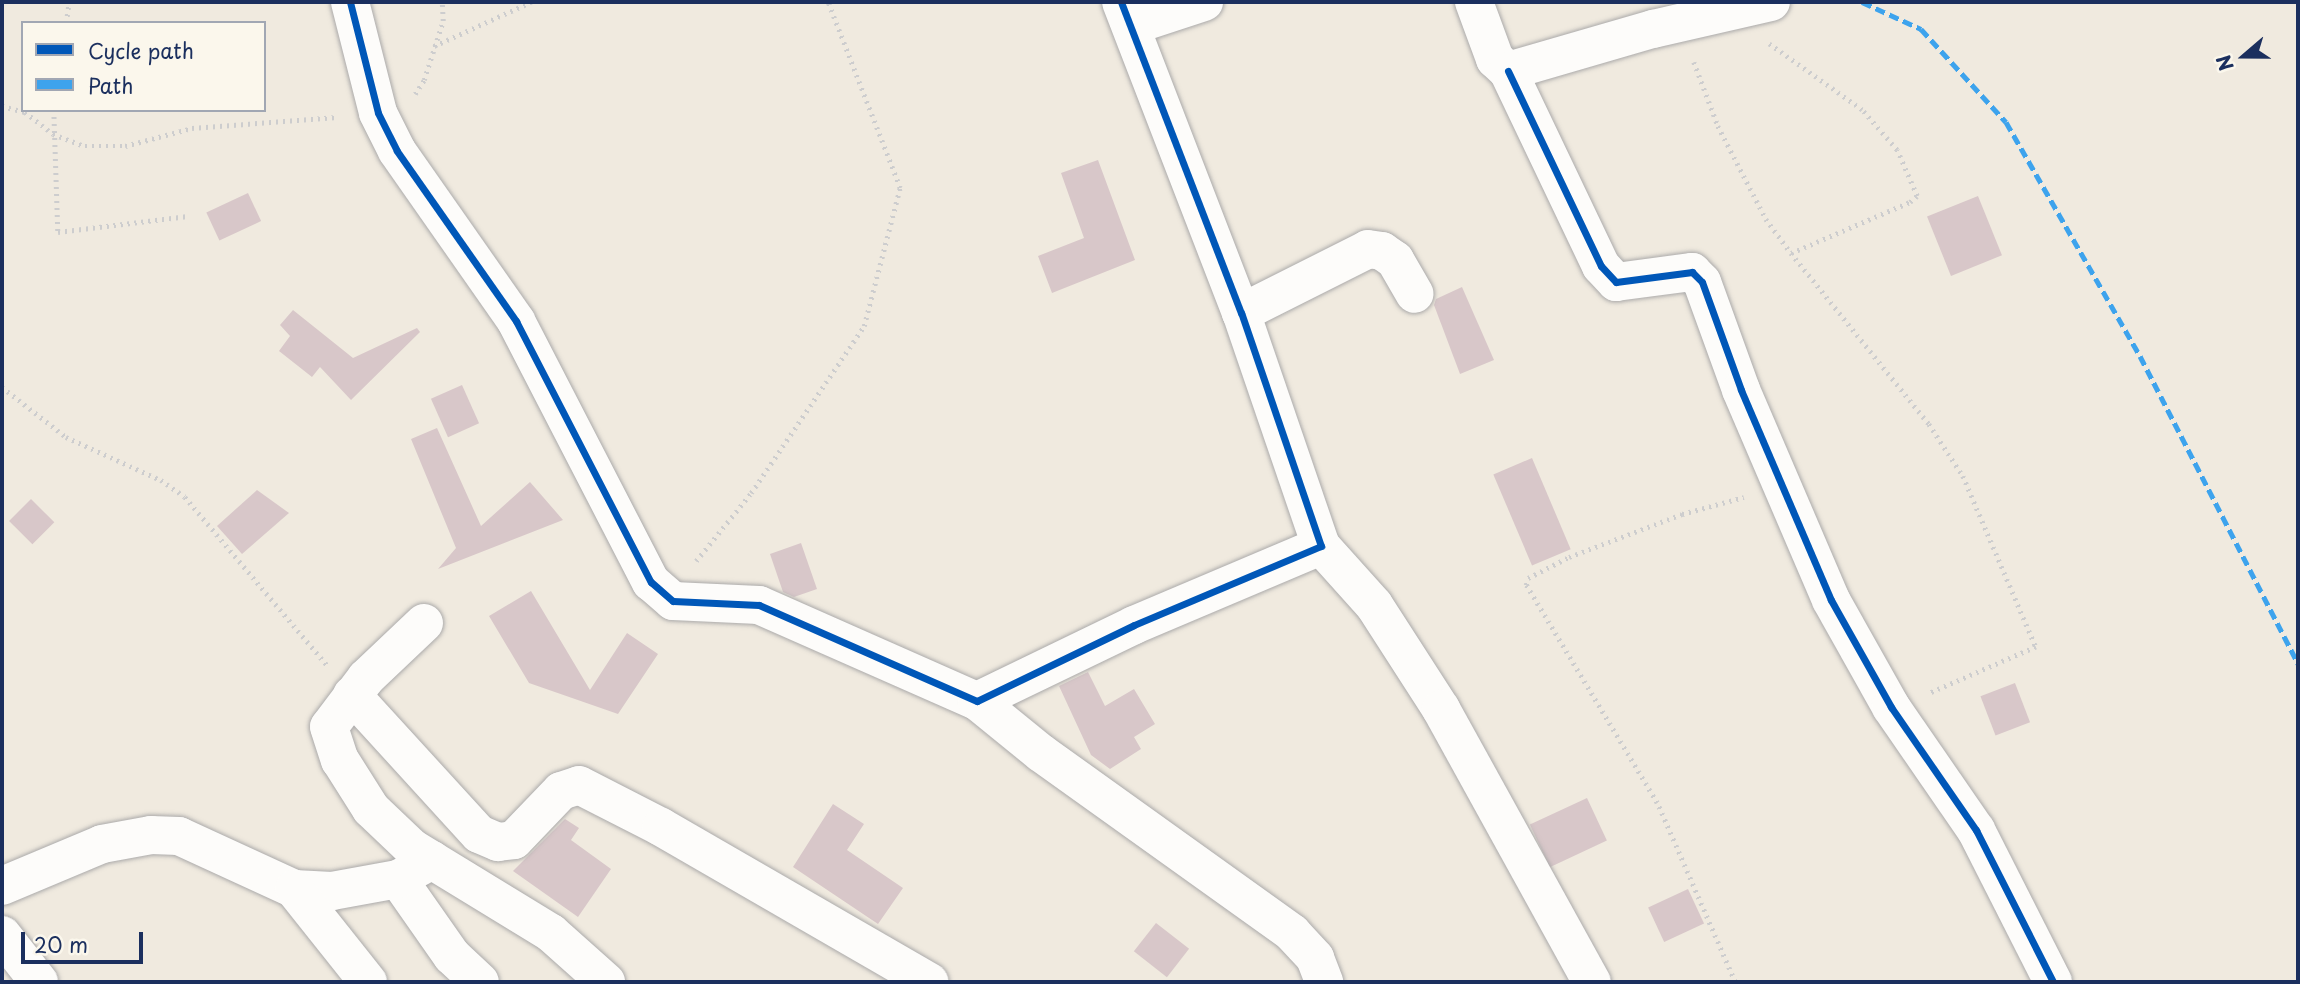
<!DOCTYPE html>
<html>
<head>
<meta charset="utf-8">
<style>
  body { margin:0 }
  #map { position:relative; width:2300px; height:984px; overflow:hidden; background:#f0eadf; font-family:"Playpen Sans",sans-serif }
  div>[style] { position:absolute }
  .building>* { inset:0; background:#d8c7c9; transform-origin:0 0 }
  .path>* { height:4.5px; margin-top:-2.25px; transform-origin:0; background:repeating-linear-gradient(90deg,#cdcdce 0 2px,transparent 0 7px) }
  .roads { filter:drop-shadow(0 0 2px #abaaaa) drop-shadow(0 0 2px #abaaaa) }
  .minor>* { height:38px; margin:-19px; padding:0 19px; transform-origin:19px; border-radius:19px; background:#fdfcfa }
  .quiet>* { height:5px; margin-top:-2.5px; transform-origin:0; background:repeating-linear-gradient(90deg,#3da3ed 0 10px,transparent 0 15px) }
  .cycleway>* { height:7px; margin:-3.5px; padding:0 3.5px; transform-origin:3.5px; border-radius:3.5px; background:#0057b8 }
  span { translate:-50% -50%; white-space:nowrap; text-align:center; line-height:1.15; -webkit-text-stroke:5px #fbf7ec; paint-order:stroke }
  .frame { position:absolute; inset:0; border:4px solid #1b2f5e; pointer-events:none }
  .legend { position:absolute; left:21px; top:21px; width:245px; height:91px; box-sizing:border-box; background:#fbf7ec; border:2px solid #a1a7b3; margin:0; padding:9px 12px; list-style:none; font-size:21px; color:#1b2f5e }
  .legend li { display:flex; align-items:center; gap:14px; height:35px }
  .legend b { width:35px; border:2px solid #a1a7b3 }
  .north { position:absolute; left:2209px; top:21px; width:70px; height:70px; -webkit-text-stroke:5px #fbf7ec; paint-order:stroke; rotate:250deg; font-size:19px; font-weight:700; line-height:28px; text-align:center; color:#1b2f5e }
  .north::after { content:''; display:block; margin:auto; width:24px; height:32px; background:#1b2f5e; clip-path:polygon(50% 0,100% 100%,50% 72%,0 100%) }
  .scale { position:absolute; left:21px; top:932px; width:122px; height:32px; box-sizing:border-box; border:4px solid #1b2f5e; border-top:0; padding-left:9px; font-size:21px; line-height:24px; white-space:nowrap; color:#1b2f5e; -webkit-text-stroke:5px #fbf7ec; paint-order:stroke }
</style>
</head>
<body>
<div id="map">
  <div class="building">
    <i style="clip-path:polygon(1098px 160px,1135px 260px,1052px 293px,1038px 256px,1084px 238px,1061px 173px)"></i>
    <i style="left:248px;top:193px;width:31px;height:46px;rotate:65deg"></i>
    <i style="left:1978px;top:196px;width:64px;height:55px;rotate:68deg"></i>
    <i style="clip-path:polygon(1462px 287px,1494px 360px,1460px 374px,1434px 305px,1436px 299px)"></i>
    <i style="clip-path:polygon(293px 310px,353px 358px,417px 328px,420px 332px,351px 400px,320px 367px,312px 377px,279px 351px,290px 336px,280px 325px)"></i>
    <i style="left:462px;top:385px;width:42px;height:34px;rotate:66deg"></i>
    <i style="clip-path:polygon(437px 428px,481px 526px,530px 482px,563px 520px,438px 569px,456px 548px,411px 439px)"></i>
    <i style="left:1532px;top:458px;width:99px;height:42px;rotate:67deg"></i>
    <i style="clip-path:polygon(257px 490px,289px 513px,242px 554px,217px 526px)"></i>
    <i style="left:31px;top:499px;width:33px;height:31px;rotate:45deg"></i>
    <i style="clip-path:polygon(801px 543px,817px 589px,794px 597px,783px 592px,770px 554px)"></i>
    <i style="clip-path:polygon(531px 591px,590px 690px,627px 633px,658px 654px,618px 714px,529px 683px,489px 616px)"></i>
    <i style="clip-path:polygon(1088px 672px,1105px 706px,1134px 689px,1155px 724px,1134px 737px,1141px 749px,1110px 769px,1091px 755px,1059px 686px)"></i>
    <i style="left:2015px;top:683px;width:42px;height:37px;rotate:69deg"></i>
    <i style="left:1587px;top:798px;width:47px;height:63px;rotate:65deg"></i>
    <i style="clip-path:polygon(833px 804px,864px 824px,847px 850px,903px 888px,878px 924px,793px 867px)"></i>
    <i style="clip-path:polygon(565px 819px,579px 828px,571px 840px,611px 869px,578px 917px,513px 871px)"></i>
    <i style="left:1688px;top:889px;width:38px;height:44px;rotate:65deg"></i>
    <i style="left:1156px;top:923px;width:42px;height:36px;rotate:38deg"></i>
  </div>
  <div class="path">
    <i style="left:66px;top:23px;width:21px;rotate:-82deg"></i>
    <i style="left:434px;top:46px;width:107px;rotate:-24.4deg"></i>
    <i style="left:1694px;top:62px;width:68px;rotate:69.4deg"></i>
    <i style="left:1718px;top:126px;width:105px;rotate:62.7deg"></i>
    <i style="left:1766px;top:219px;width:42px;rotate:53.7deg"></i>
    <i style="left:1791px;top:253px;width:129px;rotate:-23.2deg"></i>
    <i style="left:1910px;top:202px;width:9px;rotate:-41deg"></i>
    <i style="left:1917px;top:196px;width:50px;rotate:-113.5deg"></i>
    <i style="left:1897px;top:150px;width:53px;rotate:-131.2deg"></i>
    <i style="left:1862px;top:110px;width:114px;rotate:-144.6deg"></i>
    <i style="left:415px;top:94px;width:17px;rotate:-57deg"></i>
    <i style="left:424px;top:80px;width:62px;rotate:-72.1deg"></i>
    <i style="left:443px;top:21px;width:19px;rotate:-93deg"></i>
    <i style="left:2px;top:106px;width:24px;rotate:15deg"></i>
    <i style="left:25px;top:112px;width:36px;rotate:38deg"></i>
    <i style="left:53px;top:134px;width:34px;rotate:21deg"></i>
    <i style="left:85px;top:146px;width:40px"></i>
    <i style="left:125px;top:146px;width:69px;rotate:-15deg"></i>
    <i style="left:192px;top:128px;width:146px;rotate:-4.3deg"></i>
    <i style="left:54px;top:110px;width:122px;rotate:88.1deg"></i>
    <i style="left:58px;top:232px;width:131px;rotate:-7deg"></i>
    <i style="left:1791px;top:253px;width:220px;rotate:51.1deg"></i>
    <i style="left:1929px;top:424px;width:62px;rotate:56.8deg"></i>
    <i style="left:1963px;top:476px;width:186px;rotate:66.9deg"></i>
    <i style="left:2036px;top:647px;width:116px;rotate:156.5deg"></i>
    <i style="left:2px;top:387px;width:81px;rotate:38deg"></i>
    <i style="left:66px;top:437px;width:104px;rotate:24.4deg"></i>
    <i style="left:161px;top:480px;width:29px;rotate:35deg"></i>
    <i style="left:185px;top:497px;width:221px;rotate:49.8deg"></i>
    <i style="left:696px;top:561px;width:87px;rotate:-51deg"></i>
    <i style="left:751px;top:493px;width:202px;rotate:-55.9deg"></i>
    <i style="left:864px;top:326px;width:143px;rotate:-75.4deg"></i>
    <i style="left:900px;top:188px;width:199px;rotate:-111.2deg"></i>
    <i style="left:1735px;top:982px;width:195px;rotate:-113.5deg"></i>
    <i style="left:1657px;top:803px;width:254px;rotate:-121deg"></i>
    <i style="left:1526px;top:585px;width:7px;rotate:-74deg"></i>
    <i style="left:1528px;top:578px;width:46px;rotate:-27.1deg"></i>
    <i style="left:1569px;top:557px;width:121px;rotate:-20.8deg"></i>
    <i style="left:1682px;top:514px;width:64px;rotate:-15.3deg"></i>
  </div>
  <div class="roads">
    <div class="minor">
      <i style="left:350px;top:2px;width:114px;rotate:75.8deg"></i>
      <i style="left:378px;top:113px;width:42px;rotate:63.4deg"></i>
      <i style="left:397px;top:151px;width:208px;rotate:55deg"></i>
      <i style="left:516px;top:321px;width:294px;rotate:62.7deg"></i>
      <i style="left:651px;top:582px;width:29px;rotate:41deg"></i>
      <i style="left:673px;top:601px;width:86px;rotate:2.7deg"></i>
      <i style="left:759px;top:605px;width:238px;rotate:23.8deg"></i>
      <i style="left:977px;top:701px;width:174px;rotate:-25.8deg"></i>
      <i style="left:1134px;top:625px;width:203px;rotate:-22.9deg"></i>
      <i style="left:1321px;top:546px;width:246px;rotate:-108.9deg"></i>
      <i style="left:1241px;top:313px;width:333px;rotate:-111.1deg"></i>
      <i style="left:1474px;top:2px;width:61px;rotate:69.8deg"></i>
      <i style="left:1495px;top:59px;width:18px;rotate:43deg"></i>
      <i style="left:1508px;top:71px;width:151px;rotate:-16.2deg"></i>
      <i style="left:1653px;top:29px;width:121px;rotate:-12.9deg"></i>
      <i style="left:1131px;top:26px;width:77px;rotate:-18.2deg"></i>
      <i style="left:1508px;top:71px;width:216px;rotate:64.5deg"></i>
      <i style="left:1601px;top:266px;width:22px;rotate:47deg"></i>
      <i style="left:1616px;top:282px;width:77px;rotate:-7.5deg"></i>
      <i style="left:1692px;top:272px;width:14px;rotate:45deg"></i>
      <i style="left:1702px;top:282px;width:115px;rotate:70.1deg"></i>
      <i style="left:1741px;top:390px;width:228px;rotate:66.8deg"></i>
      <i style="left:1831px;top:600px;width:123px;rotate:60.7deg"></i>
      <i style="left:1891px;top:707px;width:150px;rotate:55.4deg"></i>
      <i style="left:1976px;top:830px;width:170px;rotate:63.1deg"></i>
      <i style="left:1241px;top:313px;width:142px;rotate:-26.7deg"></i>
      <i style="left:1368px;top:249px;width:14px;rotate:8deg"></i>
      <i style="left:1382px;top:251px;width:16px;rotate:35deg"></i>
      <i style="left:1395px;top:260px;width:39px;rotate:60deg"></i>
      <i style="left:1321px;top:546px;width:79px;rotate:48.1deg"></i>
      <i style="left:1374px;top:605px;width:124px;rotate:57.2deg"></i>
      <i style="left:1441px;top:709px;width:312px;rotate:61.1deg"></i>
      <i style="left:424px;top:623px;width:80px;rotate:136.5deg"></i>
      <i style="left:366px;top:678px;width:61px;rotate:127.1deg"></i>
      <i style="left:329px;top:727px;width:35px;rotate:72deg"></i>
      <i style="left:340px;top:760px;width:58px;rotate:57.7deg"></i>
      <i style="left:371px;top:809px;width:57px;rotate:43.6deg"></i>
      <i style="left:412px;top:848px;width:163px;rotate:31.4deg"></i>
      <i style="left:551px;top:933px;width:74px;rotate:41.7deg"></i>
      <i style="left:352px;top:695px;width:188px;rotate:47.6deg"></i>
      <i style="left:479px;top:834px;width:21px;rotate:23deg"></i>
      <i style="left:498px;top:842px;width:16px;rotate:-7deg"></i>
      <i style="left:514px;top:840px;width:68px;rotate:-46.2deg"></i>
      <i style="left:561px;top:791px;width:19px;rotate:-18deg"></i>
      <i style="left:579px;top:785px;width:92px;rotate:27.1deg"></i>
      <i style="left:661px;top:827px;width:310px;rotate:30deg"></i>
      <i style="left:977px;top:701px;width:82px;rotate:39.1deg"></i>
      <i style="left:1041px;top:753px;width:309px;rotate:35.6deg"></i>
      <i style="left:1292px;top:933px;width:34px;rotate:47deg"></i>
      <i style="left:1315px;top:958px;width:26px;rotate:69deg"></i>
      <i style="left:398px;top:879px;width:94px;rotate:55deg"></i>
      <i style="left:452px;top:956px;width:38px;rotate:43deg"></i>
      <i style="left:2px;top:886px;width:108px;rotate:-22.8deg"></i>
      <i style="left:102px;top:844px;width:50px;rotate:-10.4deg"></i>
      <i style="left:151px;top:835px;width:28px;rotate:2deg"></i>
      <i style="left:179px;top:836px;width:127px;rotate:24.7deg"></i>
      <i style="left:294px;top:889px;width:38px;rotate:3deg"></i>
      <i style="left:332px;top:891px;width:67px;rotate:-10.3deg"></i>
      <i style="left:398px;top:879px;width:39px;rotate:-29deg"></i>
      <i style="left:294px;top:889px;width:119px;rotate:51.5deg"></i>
      <i style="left:2px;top:935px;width:60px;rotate:51.8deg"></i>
    </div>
  </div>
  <div class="quiet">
    <i style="left:1862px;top:2px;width:65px;rotate:24.6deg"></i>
    <i style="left:1921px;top:29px;width:126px;rotate:47.6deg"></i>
    <i style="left:2006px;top:122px;width:270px;rotate:60.2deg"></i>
    <i style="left:2140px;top:356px;width:346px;rotate:62.8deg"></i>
  </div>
  <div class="cycleway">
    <i style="left:350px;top:2px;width:114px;rotate:75.8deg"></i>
    <i style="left:378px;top:113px;width:42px;rotate:63.4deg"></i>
    <i style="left:397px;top:151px;width:208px;rotate:55deg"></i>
    <i style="left:516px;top:321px;width:294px;rotate:62.7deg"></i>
    <i style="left:651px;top:582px;width:29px;rotate:41deg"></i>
    <i style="left:673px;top:601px;width:86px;rotate:2.7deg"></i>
    <i style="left:759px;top:605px;width:238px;rotate:23.8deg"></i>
    <i style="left:977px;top:701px;width:174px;rotate:-25.8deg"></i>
    <i style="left:1134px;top:625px;width:203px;rotate:-22.9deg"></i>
    <i style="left:1321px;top:546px;width:246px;rotate:-108.9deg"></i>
    <i style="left:1241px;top:313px;width:333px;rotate:-111.1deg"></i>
    <i style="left:1508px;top:71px;width:216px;rotate:64.5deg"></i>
    <i style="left:1601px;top:266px;width:22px;rotate:47deg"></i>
    <i style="left:1616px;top:282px;width:77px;rotate:-7.5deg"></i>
    <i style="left:1692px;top:272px;width:14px;rotate:45deg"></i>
    <i style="left:1702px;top:282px;width:115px;rotate:70.1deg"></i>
    <i style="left:1741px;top:390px;width:228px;rotate:66.8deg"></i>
    <i style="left:1831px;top:600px;width:123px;rotate:60.7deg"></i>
    <i style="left:1891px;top:707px;width:150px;rotate:55.4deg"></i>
    <i style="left:1976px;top:830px;width:170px;rotate:63.1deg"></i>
  </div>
  <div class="frame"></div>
  <ul class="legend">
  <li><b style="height:9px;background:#0057b8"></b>Cycle path</li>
  <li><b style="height:9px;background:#3da3ed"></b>Path</li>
  </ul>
  <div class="north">N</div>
  <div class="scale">20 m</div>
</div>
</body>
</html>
